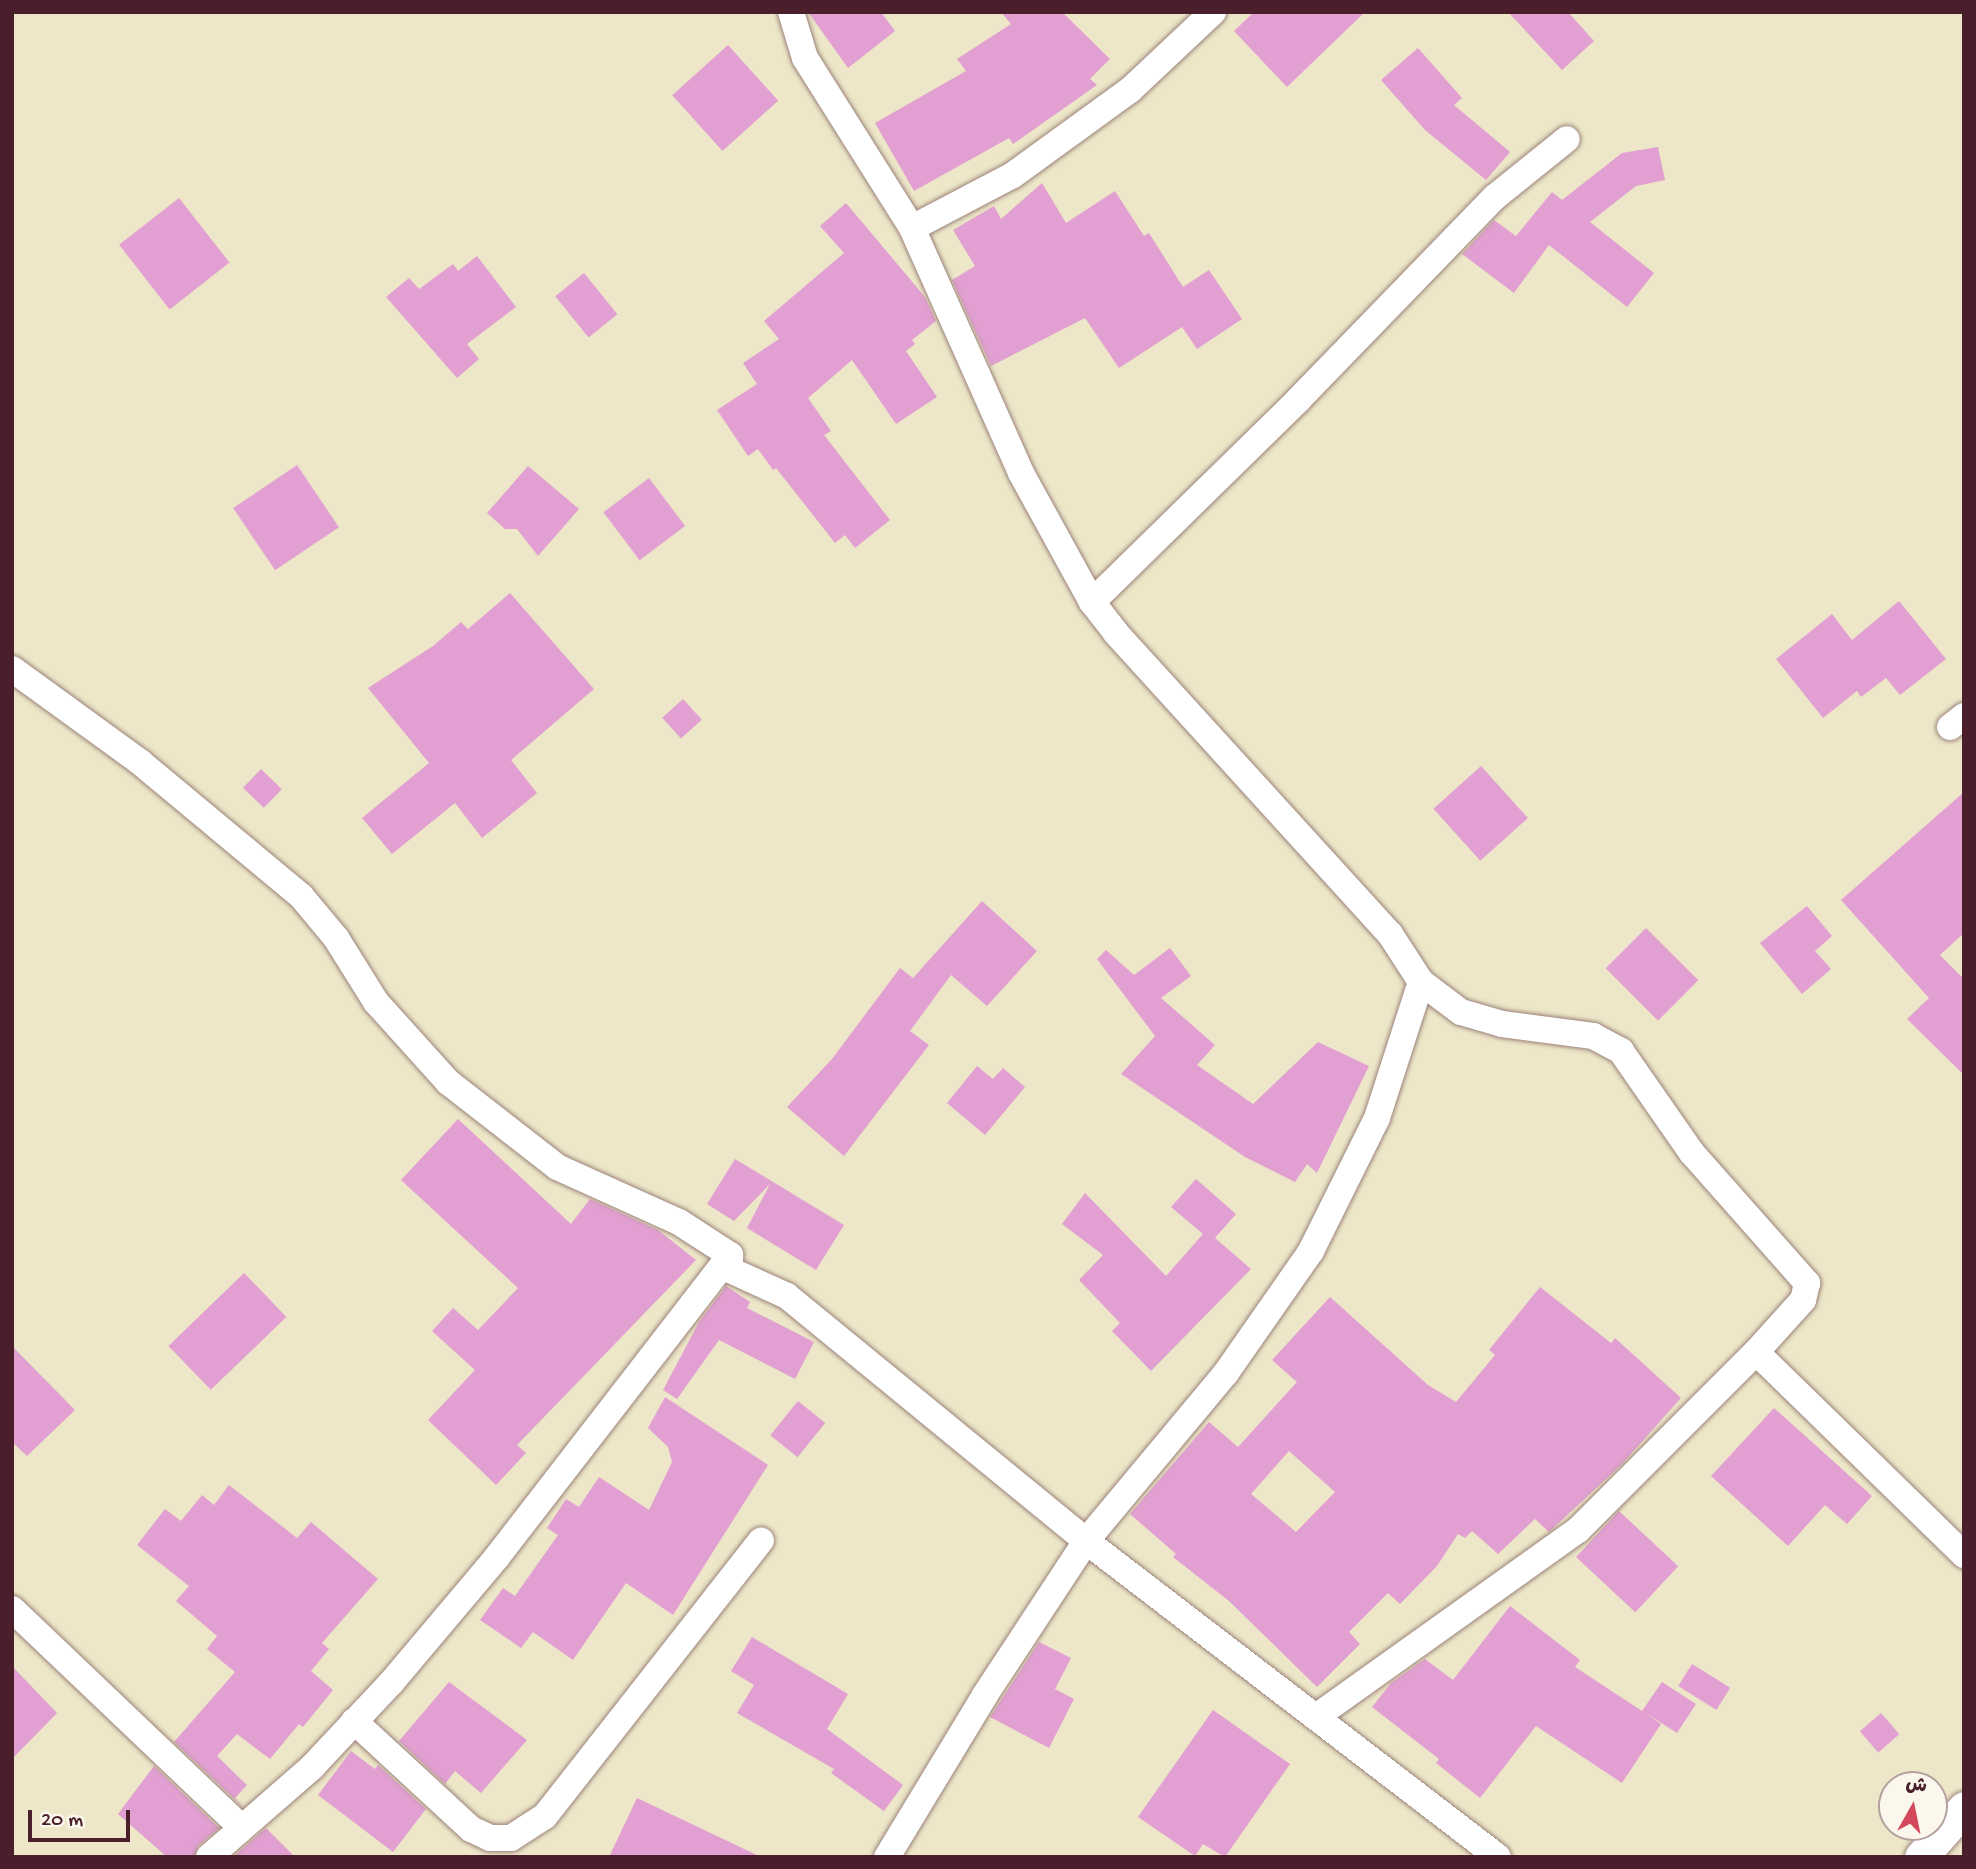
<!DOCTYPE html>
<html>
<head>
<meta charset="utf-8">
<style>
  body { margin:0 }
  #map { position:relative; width:1976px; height:1869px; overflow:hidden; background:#ede6c8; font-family:"Gochi Hand","Playpen Sans Arabic",sans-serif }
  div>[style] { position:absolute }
  .building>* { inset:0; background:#e1a0d1; transform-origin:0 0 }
  .roads { filter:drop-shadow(0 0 2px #9c827a) drop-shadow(0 0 2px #9c827a) }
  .minor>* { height:26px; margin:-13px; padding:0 13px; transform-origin:13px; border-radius:13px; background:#fff }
  .tertiary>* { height:33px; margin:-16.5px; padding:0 16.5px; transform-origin:16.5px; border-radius:16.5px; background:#fff }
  span { translate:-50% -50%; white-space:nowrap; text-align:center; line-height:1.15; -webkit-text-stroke:7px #fbf7ec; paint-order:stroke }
  .frame { position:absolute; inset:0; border:14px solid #4a1f2b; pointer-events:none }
  .north { position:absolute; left:1878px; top:1771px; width:70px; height:70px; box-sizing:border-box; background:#fbf7ec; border:2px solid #b4a19f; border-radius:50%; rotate:9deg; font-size:19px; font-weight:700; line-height:28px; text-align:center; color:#4a1f2b }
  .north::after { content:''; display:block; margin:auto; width:24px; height:32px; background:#d1495b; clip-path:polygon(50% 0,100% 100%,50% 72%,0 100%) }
  .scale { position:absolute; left:28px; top:1810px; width:102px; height:32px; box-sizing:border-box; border:4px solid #4a1f2b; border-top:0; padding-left:9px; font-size:21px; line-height:24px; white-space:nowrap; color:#4a1f2b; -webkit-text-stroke:5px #fbf7ec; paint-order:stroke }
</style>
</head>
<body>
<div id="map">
  <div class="building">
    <i style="clip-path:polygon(808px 12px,881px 12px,895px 31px,848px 68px)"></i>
    <i style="clip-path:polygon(1001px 12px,1062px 12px,1110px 59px,1090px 79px,1097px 85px,1013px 144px,1009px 138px,914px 191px,875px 123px,966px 71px,957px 59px,1011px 24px)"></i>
    <i style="clip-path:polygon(1254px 12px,1365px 12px,1287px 87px,1234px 31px)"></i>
    <i style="clip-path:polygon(1508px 12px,1568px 12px,1594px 41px,1562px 70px)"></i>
    <i style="left:728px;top:45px;width:75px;height:75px;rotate:48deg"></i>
    <i style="clip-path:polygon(1418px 48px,1462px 98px,1454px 105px,1510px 152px,1486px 180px,1425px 130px,1381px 80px)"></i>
    <i style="clip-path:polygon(1658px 147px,1665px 180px,1636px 186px,1590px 222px,1654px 273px,1627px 307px,1549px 245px,1514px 293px,1462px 254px,1494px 220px,1516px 236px,1552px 192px,1562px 200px,1622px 153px)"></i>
    <i style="clip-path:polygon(1042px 183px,1066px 223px,1115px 191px,1144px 236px,1149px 233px,1183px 287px,1209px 270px,1242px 319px,1197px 349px,1182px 327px,1119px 368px,1085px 318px,991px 366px,952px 280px,975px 266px,953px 230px,994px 206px,1001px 219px)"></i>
    <i style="left:179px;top:198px;width:82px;height:76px;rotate:52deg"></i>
    <i style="clip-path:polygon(846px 203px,925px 297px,936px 321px,912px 340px,915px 344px,906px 351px,937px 397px,896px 424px,852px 360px,808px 398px,831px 431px,824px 435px,890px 520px,855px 548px,845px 535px,835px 543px,776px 468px,773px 470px,758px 449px,748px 456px,717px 410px,757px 384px,743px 363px,779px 339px,764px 321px,844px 253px,820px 226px)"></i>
    <i style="clip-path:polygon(477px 256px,516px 307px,467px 344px,479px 359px,457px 378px,386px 297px,409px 278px,419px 289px,453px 264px,458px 271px)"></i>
    <i style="left:584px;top:273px;width:53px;height:37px;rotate:51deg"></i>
    <i style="left:297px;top:465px;width:75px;height:77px;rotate:56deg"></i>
    <i style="clip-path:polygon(528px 466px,579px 509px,538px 556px,517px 529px,505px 529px,487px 513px)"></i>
    <i style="left:649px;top:478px;width:60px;height:57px;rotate:53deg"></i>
    <i style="clip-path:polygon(510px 593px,594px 689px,511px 760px,537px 793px,482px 838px,455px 803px,392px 854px,362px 818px,429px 763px,368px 688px,433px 646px,461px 622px,468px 629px)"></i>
    <i style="clip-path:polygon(1899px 601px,1946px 659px,1900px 695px,1886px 678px,1861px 697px,1857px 691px,1823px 718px,1776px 659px,1832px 614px,1852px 640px)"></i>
    <i style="left:683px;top:699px;width:28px;height:28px;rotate:48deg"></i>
    <i style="left:1481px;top:766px;width:70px;height:64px;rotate:48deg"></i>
    <i style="left:261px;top:769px;width:29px;height:26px;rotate:44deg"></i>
    <i style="clip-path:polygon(1964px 792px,1964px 933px,1940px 955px,1964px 979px,1964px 1075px,1907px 1019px,1929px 998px,1841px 900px)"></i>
    <i style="clip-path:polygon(982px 901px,1037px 951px,987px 1006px,951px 975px,910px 1031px,929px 1045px,844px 1156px,787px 1107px,832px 1059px,900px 968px,913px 978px)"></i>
    <i style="clip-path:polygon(1807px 906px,1832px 936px,1815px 951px,1831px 969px,1802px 994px,1760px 943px)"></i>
    <i style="left:1646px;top:928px;width:74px;height:57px;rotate:45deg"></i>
    <i style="clip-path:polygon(1170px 948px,1191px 976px,1161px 998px,1215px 1045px,1197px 1065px,1253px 1104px,1318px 1042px,1369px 1066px,1317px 1173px,1307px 1164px,1295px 1182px,1245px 1157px,1121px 1074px,1155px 1036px,1097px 959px,1106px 950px,1134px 975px)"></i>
    <i style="clip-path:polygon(977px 1066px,993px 1079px,1003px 1068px,1025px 1087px,985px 1135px,947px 1103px)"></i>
    <i style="clip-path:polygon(458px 1119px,571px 1224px,590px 1199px,658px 1230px,696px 1260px,517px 1445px,526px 1453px,496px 1485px,428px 1420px,475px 1370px,432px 1331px,453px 1308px,478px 1330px,518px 1288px,401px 1180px)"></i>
    <i style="clip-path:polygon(735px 1159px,844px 1225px,816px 1270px,747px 1228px,770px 1184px,734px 1221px,707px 1204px)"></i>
    <i style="clip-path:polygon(1196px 1179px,1236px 1214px,1215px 1238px,1251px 1269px,1151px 1371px,1112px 1331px,1120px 1323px,1079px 1280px,1103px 1255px,1062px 1224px,1085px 1193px,1166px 1276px,1203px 1234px,1171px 1207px)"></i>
    <i style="left:244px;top:1273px;width:61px;height:105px;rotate:46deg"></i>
    <i style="clip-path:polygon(726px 1286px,750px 1302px,747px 1308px,814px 1342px,795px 1379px,719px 1340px,677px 1399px,663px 1390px,699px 1322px)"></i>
    <i style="clip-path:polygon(evenodd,1540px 1287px,1611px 1343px,1615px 1338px,1681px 1398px,1621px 1465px,1549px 1532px,1535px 1519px,1498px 1554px,1472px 1531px,1465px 1538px,1458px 1534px,1437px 1566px,1400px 1604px,1388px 1593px,1349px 1632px,1360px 1644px,1317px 1687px,1229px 1601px,1173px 1557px,1176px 1554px,1130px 1514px,1209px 1422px,1238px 1447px,1297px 1382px,1272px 1360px,1330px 1297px,1428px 1385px,1456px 1402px,1495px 1355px,1489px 1350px,1540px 1287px,1289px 1451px,1335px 1492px,1296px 1532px,1251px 1494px,1289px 1451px)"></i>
    <i style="clip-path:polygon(12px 1346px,75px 1410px,27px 1456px,12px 1442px)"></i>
    <i style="clip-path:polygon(665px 1397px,768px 1465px,673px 1615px,626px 1583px,573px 1660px,533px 1632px,521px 1648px,480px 1620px,503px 1588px,515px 1596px,558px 1535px,547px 1528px,566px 1499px,579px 1507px,599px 1477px,649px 1510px,672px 1462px,668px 1447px,648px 1428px)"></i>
    <i style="left:798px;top:1401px;width:35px;height:44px;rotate:39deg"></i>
    <i style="clip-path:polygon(1774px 1408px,1872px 1496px,1847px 1524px,1825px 1505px,1788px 1546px,1711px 1476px)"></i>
    <i style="clip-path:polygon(229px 1485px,297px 1538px,311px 1522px,378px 1579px,322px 1643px,329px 1649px,311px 1671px,333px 1690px,303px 1727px,299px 1724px,270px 1759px,237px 1734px,217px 1756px,247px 1785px,235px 1798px,243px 1807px,174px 1742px,235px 1672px,207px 1649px,217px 1636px,176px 1601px,189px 1586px,137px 1545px,165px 1509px,181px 1521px,202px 1495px,214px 1505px)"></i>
    <i style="left:1619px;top:1511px;width:81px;height:63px;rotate:43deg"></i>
    <i style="clip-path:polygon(1510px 1606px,1580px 1660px,1575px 1667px,1642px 1711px,1662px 1682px,1696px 1704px,1677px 1733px,1644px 1712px,1661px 1724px,1622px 1783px,1536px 1726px,1480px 1798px,1436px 1763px,1439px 1759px,1372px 1707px,1391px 1683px,1425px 1659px,1453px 1680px)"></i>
    <i style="clip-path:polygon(752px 1637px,848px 1694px,827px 1729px,903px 1785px,884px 1811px,831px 1773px,834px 1769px,737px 1713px,754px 1685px,731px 1671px)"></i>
    <i style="clip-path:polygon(1039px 1642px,1071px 1658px,1055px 1689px,1074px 1699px,1049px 1748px,990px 1717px)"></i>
    <i style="left:1692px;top:1664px;width:45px;height:26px;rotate:32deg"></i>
    <i style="clip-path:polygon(12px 1666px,57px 1713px,12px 1759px)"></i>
    <i style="clip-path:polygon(449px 1682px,527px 1740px,481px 1793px,455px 1771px,445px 1784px,399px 1741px)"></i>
    <i style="clip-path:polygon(1213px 1710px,1290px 1764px,1225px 1857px,1203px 1844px,1195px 1856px,1138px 1817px)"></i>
    <i style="left:1881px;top:1713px;width:28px;height:28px;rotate:49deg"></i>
    <i style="clip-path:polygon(351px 1751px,375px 1769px,378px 1765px,426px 1809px,393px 1852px,318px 1795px)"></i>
    <i style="clip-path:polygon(154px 1766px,219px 1828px,198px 1846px,194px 1857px,167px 1857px,118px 1814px)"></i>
    <i style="clip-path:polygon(637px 1798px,761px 1857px,609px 1857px)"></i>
    <i style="clip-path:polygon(266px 1828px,295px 1857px,233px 1857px)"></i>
  </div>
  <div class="roads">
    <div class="minor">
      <i style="left:791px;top:12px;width:48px;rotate:73.1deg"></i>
      <i style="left:805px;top:58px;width:201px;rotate:57.8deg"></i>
      <i style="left:912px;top:228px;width:268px;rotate:66deg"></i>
      <i style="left:1021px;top:473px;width:147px;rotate:61.2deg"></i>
      <i style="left:1092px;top:602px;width:39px;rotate:52deg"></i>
      <i style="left:1116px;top:633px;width:407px;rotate:47.7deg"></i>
      <i style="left:1390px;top:934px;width:57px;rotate:57.1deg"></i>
      <i style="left:1421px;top:982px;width:50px;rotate:36.9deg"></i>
      <i style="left:1461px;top:1012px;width:43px;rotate:16.3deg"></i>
      <i style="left:1502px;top:1024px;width:92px;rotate:7.5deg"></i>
      <i style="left:1593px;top:1036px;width:32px;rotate:28deg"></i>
      <i style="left:1621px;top:1051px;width:124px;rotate:55.2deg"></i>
      <i style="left:1692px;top:1153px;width:174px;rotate:48.5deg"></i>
      <i style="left:1807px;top:1283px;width:17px;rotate:103deg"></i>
      <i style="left:1803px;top:1300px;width:70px;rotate:132.1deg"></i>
      <i style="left:1756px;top:1352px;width:252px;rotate:135deg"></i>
      <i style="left:1578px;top:1530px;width:322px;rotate:144.5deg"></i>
      <i style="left:912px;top:228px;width:114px;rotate:-27.7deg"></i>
      <i style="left:1013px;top:175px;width:145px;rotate:-36deg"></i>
      <i style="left:1130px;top:90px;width:114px;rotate:-43.2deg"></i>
      <i style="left:1092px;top:602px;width:289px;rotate:-44.4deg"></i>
      <i style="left:1298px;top:400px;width:283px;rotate:-45.9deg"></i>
      <i style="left:1495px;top:197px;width:92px;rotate:-38.9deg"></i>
      <i style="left:12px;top:669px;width:158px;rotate:36deg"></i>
      <i style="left:140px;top:762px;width:209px;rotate:39.8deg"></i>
      <i style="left:301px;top:896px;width:55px;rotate:50.2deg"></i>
      <i style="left:336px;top:938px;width:75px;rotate:58deg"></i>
      <i style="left:376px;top:1002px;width:108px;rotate:48deg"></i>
      <i style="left:448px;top:1082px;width:138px;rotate:37.9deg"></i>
      <i style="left:557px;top:1167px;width:134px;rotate:24.3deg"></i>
      <i style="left:679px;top:1222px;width:61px;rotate:32.9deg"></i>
      <i style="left:1950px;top:727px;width:18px;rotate:-38deg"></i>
      <i style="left:730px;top:1255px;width:15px;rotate:90deg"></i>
      <i style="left:730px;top:1270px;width:63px;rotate:24.5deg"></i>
      <i style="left:787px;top:1296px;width:387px;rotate:39.3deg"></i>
      <i style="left:1086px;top:1541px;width:519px;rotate:37.49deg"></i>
      <i style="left:1756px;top:1352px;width:291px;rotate:44.3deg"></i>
      <i style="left:12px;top:1609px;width:316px;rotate:43.6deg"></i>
      <i style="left:354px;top:1721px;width:159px;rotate:42.7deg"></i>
      <i style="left:471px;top:1829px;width:21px;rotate:25deg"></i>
      <i style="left:490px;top:1838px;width:21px"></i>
      <i style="left:511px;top:1838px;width:40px;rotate:-32.9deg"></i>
      <i style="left:545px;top:1816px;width:350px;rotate:-51.9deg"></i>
      <i style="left:209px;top:1857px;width:137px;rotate:-41.1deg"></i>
      <i style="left:312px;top:1767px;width:115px;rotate:-46.8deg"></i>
      <i style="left:391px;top:1683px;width:165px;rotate:-49.9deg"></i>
      <i style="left:497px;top:1557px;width:381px;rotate:-52.3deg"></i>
      <i style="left:887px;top:1857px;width:189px;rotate:-58.8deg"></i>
      <i style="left:985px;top:1695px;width:184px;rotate:-56.7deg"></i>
      <i style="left:1086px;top:1541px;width:219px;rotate:-50.2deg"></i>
      <i style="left:1226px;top:1373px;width:149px;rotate:-55.1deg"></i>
      <i style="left:1311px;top:1251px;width:148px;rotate:-63.6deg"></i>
      <i style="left:1377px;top:1118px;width:143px;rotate:-72.1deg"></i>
    </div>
    <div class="tertiary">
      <i style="left:1921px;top:1857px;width:65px;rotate:-48.7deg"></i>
    </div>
  </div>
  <div class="frame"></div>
  <div class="north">ش</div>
  <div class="scale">20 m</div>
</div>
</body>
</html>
